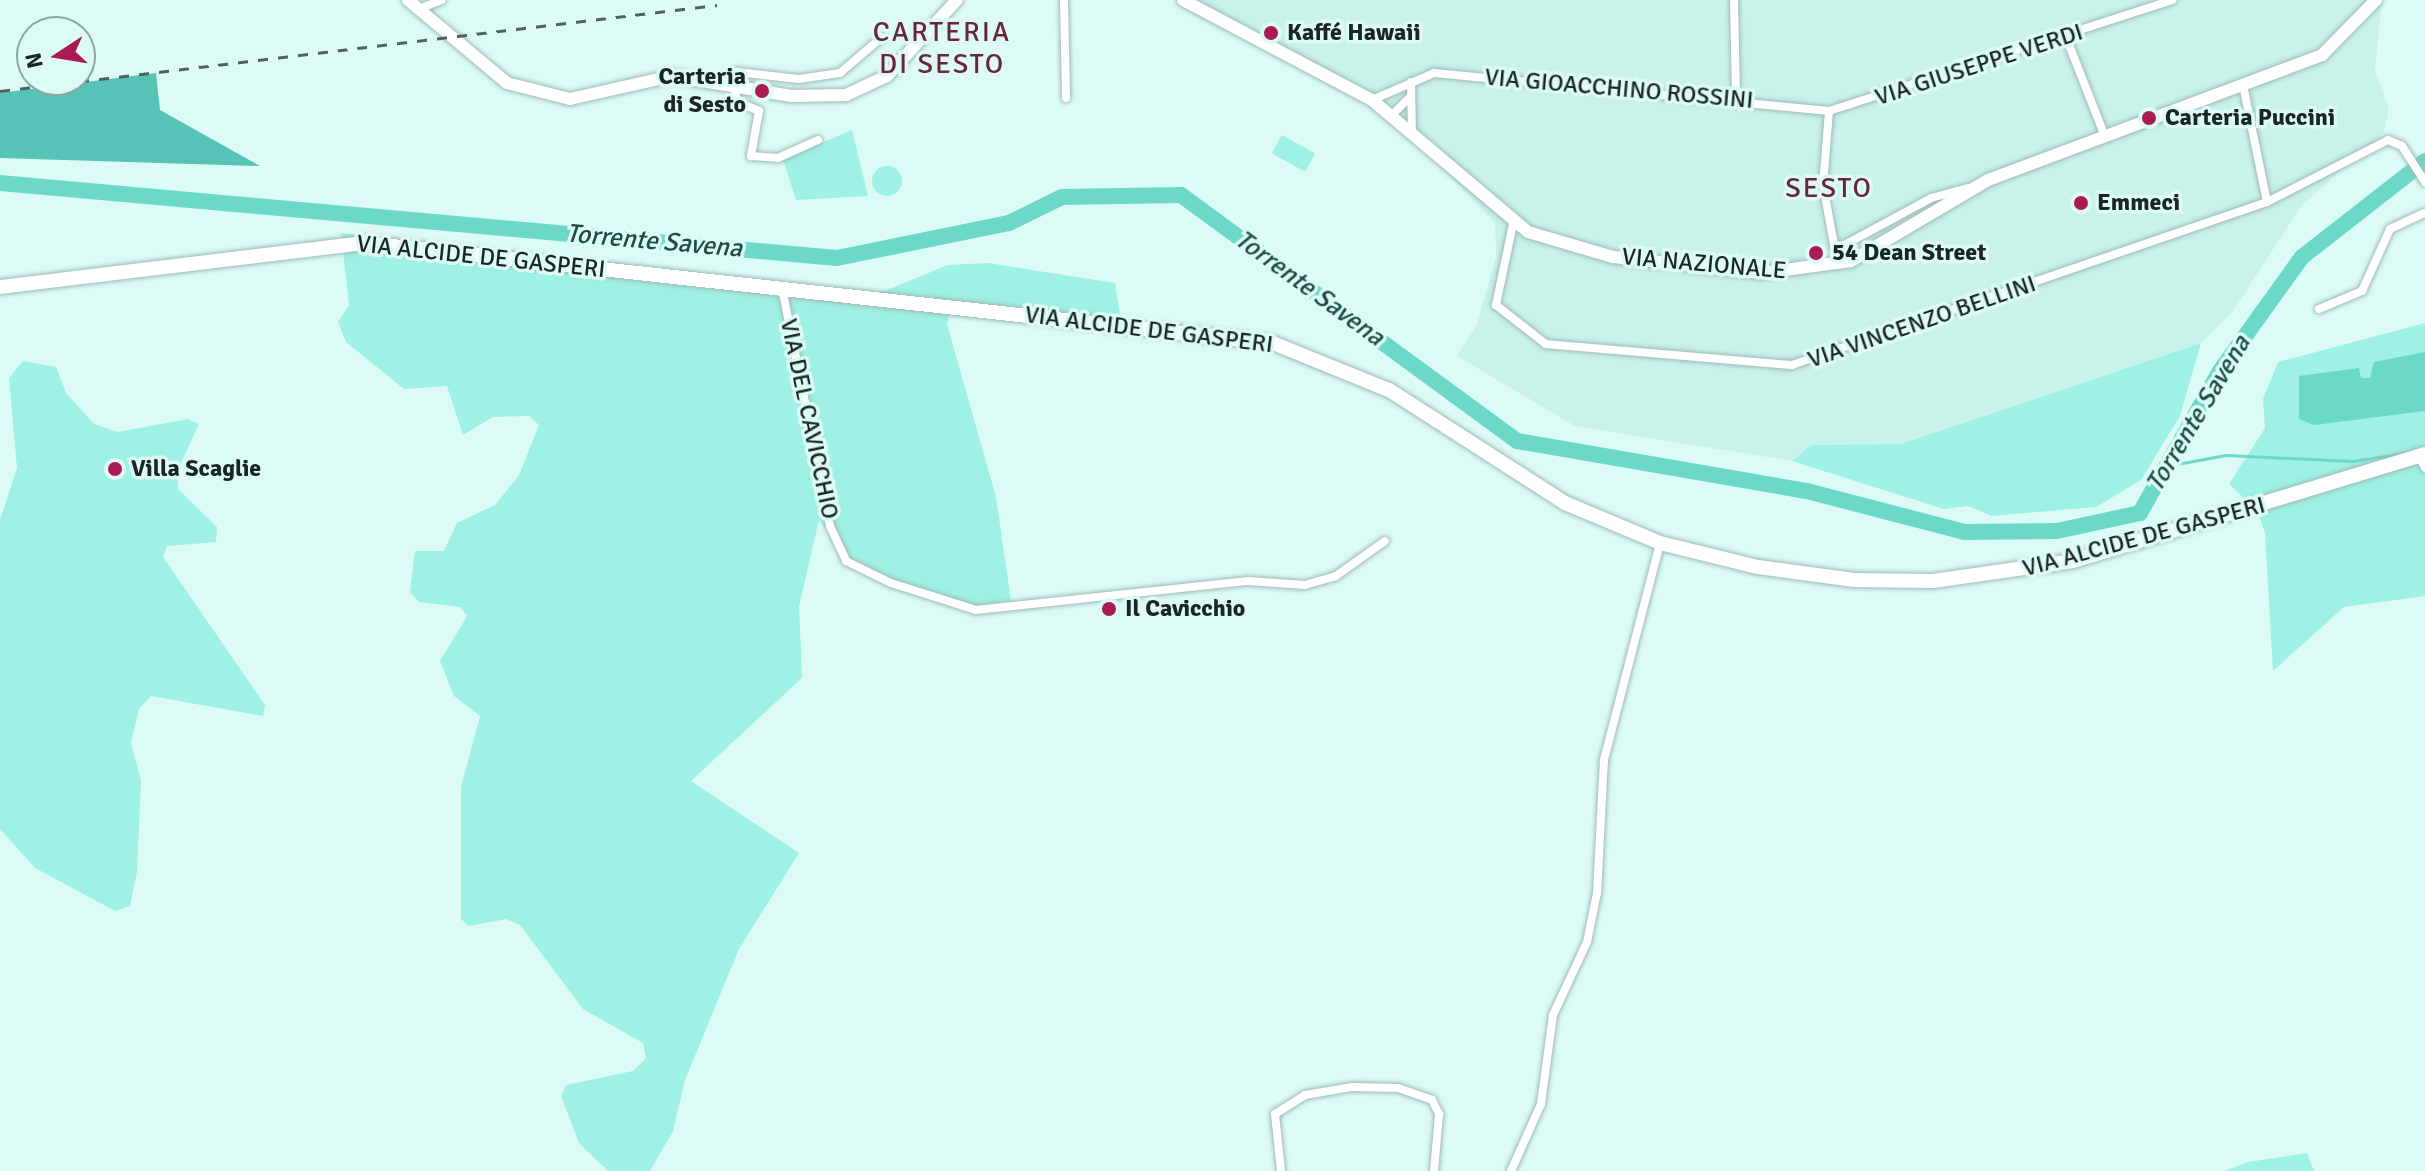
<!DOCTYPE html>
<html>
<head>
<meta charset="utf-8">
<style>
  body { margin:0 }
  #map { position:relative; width:2425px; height:1171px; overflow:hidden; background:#dcfbf6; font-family:Signika,sans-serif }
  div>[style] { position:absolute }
  .built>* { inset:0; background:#c9f2eb }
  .green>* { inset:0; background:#9ef1e4; transform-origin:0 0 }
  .round { border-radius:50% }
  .forest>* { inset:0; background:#56c3b6 }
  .water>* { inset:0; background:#6cd8ca }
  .stream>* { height:3px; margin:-1.5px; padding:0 1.5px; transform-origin:1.5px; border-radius:1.5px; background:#6cd8ca }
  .river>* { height:16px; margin:-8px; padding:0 8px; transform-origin:8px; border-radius:8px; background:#6cd8ca }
  .roads { filter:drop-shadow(0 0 2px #9ebbb6) drop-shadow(0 0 2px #9ebbb6) }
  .minor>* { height:8px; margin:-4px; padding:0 4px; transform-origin:4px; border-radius:4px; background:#fff }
  .secondary>* { height:12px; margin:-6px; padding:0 6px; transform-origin:6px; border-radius:6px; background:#fff }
  .primary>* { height:14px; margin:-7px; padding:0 7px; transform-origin:7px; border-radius:7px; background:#fff }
  .rail>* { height:3px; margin-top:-1.5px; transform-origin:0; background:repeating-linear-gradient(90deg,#50615f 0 10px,transparent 0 20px) }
  .dots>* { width:22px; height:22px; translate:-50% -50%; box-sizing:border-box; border:4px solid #dcfbf6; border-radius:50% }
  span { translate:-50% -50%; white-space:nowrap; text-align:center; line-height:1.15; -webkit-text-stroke:7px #dcfbf6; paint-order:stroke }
  .poi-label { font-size:24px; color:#1a2524; font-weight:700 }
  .left { translate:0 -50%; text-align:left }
  .right { translate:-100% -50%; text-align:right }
  .street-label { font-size:24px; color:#1a2524 }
  .water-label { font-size:26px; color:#1d4c46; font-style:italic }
  .quarter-label { font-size:28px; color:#69253a; letter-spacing:2px }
  .north { position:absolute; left:16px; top:16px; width:80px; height:80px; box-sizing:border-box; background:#dcfbf6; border:2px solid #8ea5a2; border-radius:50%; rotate:258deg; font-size:22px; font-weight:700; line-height:32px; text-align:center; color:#1a2524 }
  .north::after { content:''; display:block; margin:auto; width:28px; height:36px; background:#aa1a53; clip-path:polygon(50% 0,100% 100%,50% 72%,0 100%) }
</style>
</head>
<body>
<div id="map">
  <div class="built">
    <i style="clip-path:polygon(1178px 0,2382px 0,2375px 70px,2389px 109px,2384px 132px,2302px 205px,2233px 311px,2201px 343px,1901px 444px,1811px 445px,1792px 461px,1575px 426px,1457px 356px,1477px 324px,1496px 257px,1495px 223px,1428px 153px,1332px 72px)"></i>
  </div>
  <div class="green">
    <i style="clip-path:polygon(852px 130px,868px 196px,796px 200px,783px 159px)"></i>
    <i style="left:1282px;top:135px;width:38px;height:21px;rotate:29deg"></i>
    <i class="round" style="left:872px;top:166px;width:30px;height:30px"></i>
    <i style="clip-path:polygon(341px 233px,872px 296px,948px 265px,988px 263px,1115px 283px,1122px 327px,950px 312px,947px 324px,996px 497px,1011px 601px,962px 607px,860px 572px,819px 520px,799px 606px,802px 678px,691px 781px,799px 853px,739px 949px,685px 1080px,673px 1131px,650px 1171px,608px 1171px,579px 1143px,561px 1096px,566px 1085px,633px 1071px,646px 1058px,643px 1043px,583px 1009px,520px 925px,506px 919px,469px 926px,461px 919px,461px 787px,480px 716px,454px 696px,440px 661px,467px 616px,460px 607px,419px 602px,410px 592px,415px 551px,444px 551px,457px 523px,495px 505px,519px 475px,539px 425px,529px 416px,493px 417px,463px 435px,447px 386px,404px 389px,346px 342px,338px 322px,349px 305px)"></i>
    <i style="clip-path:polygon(2425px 323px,2425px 596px,2344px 607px,2273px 671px,2265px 533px,2258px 512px,2229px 484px,2265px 428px,2263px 399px,2278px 362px)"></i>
    <i style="clip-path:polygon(2201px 343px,2180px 416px,2141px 480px,2096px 507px,1992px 516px,1968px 506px,1944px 509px,1792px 461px,1811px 445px,1901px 444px)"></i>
    <i style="clip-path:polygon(23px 361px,56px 367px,66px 393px,94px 424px,118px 432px,188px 419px,199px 424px,178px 470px,178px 489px,217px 527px,216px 542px,167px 546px,163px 557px,265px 705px,263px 716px,151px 696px,139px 709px,131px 743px,141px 780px,137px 872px,130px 906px,115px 911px,35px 868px,0 829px,0 520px,17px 468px,9px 378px)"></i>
    <i style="clip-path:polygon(2307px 1153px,2314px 1171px,2225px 1171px,2248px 1162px)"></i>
  </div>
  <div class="forest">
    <i style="clip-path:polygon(156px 73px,160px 110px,260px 166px,0 158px,0 93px)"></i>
  </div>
  <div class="water">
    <i style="clip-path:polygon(2425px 352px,2425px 411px,2314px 425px,2299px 419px,2299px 376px,2359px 368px,2361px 378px,2370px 378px,2374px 362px)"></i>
  </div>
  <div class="stream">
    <i style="left:2166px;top:466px;width:61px;rotate:-10.4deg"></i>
    <i style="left:2226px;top:455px;width:127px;rotate:2.7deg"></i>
    <i style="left:2353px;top:461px;width:64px;rotate:-9deg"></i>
  </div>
  <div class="river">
    <i style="left:0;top:183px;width:840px;rotate:5.12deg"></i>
    <i style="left:837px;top:258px;width:176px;rotate:-11.5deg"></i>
    <i style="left:1009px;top:223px;width:59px;rotate:-26.1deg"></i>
    <i style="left:1062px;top:197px;width:119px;rotate:-1deg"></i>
    <i style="left:1181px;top:195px;width:416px;rotate:36.2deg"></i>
    <i style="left:1517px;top:441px;width:294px;rotate:9.8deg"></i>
    <i style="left:1807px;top:491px;width:162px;rotate:14.6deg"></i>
    <i style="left:1964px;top:532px;width:93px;rotate:-0.6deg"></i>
    <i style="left:2057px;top:531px;width:85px;rotate:-12.2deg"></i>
    <i style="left:2140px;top:513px;width:163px;rotate:-60.6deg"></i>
    <i style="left:2220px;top:371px;width:140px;rotate:-54.3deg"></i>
    <i style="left:2302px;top:257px;width:156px;rotate:-38deg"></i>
  </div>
  <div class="roads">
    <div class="minor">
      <i style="left:1064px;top:0;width:98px;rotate:88.8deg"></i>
      <i style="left:1734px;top:0;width:98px;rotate:88.8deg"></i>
      <i style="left:421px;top:8px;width:22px;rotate:-21deg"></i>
      <i style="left:2066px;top:37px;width:104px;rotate:68.6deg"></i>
      <i style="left:722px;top:82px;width:18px;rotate:-34deg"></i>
      <i style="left:737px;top:72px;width:62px;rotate:6.4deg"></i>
      <i style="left:799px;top:79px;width:41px;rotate:-8.3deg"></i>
      <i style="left:840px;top:73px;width:55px;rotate:-40.6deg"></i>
      <i style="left:1411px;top:82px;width:51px;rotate:88.9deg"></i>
      <i style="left:733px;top:85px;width:18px;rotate:74deg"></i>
      <i style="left:738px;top:102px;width:23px;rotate:23deg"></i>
      <i style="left:759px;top:111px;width:46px;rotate:100.1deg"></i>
      <i style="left:751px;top:156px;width:27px;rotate:4deg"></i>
      <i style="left:778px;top:158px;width:44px;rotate:-24.2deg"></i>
      <i style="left:2243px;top:85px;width:119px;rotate:78.4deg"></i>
      <i style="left:1372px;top:100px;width:68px;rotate:-23.5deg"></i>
      <i style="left:1434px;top:73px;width:397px;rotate:5.5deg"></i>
      <i style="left:1829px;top:111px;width:361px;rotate:-17.9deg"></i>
      <i style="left:1829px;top:111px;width:74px;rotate:94.6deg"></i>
      <i style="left:1823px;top:185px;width:66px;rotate:79.5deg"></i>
      <i style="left:1835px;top:250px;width:109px;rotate:-28.4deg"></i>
      <i style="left:1931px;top:198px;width:39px;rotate:-15deg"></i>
      <i style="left:1392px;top:115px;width:24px;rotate:-45deg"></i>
      <i style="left:1513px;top:224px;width:83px;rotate:101.9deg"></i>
      <i style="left:1496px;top:305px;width:63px;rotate:38deg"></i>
      <i style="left:1546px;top:344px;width:247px;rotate:4.9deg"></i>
      <i style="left:1792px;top:365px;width:502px;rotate:-18.94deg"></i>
      <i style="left:2267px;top:202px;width:136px;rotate:-27.1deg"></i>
      <i style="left:2388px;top:140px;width:15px;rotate:23deg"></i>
      <i style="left:2402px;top:146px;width:43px;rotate:57.4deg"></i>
      <i style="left:782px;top:288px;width:243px;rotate:78.6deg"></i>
      <i style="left:830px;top:526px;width:38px;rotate:65deg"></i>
      <i style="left:846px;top:561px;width:50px;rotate:26.1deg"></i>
      <i style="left:891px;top:583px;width:89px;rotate:17.6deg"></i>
      <i style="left:976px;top:610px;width:274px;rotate:-6.1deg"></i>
      <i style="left:1248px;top:581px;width:57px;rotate:4deg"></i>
      <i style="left:1305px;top:585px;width:32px;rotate:-16deg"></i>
      <i style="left:1336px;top:576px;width:60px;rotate:-35.5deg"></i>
      <i style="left:2319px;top:309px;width:47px;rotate:-22.7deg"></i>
      <i style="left:2362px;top:291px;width:68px;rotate:-65.7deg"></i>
      <i style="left:2390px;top:229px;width:38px;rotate:-25deg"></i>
      <i style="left:2419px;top:456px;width:13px;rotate:63deg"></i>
      <i style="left:1281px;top:1171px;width:57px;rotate:-96deg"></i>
      <i style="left:1275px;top:1114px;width:36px;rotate:-32deg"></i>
      <i style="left:1305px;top:1095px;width:48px;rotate:-9.7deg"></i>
      <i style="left:1352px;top:1087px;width:46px;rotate:1.2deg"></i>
      <i style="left:1398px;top:1088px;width:36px;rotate:19deg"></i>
      <i style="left:1432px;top:1100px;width:16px;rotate:63deg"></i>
      <i style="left:1439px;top:1114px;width:57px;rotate:95deg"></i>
      <i style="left:1511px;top:1171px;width:73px;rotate:-65.9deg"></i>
      <i style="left:1541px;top:1104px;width:90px;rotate:-82.3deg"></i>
      <i style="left:1553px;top:1015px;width:81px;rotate:-65deg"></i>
      <i style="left:1587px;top:942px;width:50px;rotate:-78.5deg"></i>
      <i style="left:1597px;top:893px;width:133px;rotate:-87deg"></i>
      <i style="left:1604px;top:760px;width:224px;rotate:-75.5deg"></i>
    </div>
    <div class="secondary">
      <i style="left:408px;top:0;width:129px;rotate:40deg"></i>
      <i style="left:507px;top:83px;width:65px;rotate:14.3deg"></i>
      <i style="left:570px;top:99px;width:105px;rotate:-12.7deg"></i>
      <i style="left:672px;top:76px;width:121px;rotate:9.5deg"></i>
      <i style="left:791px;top:96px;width:55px;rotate:-1deg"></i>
      <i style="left:846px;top:95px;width:45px;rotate:-24.9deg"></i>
      <i style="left:887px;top:76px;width:103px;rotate:-47.4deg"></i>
      <i style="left:1183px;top:0;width:214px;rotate:27.9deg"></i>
      <i style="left:1372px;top:100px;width:204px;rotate:40.2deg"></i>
      <i style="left:1528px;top:232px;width:89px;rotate:16.4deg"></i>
      <i style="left:1613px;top:257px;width:150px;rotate:6.1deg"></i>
      <i style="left:1762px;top:273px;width:90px;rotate:-7.7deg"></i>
      <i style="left:1851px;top:261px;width:159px;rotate:-30.6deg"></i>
      <i style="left:1988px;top:180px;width:357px;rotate:-20.5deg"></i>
      <i style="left:2322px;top:55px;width:77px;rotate:-45.5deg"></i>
    </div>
    <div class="primary">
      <i style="left:0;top:287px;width:368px;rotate:-6.9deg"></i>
      <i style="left:365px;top:243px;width:913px;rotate:6.28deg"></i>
      <i style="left:1273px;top:343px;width:125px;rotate:22.1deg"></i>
      <i style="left:1389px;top:390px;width:209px;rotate:32.7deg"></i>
      <i style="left:1565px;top:503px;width:103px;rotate:22.8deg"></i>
      <i style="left:1660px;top:543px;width:101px;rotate:13.8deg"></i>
      <i style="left:1758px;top:567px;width:97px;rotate:7.7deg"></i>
      <i style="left:1854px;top:580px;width:79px;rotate:0.7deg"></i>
      <i style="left:1933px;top:581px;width:141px;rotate:-8.1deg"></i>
      <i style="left:2073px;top:561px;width:368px;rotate:-16.9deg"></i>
    </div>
  </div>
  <div class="rail">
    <i style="left:0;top:91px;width:722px;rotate:-6.84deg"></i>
  </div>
  <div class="dots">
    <i style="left:1271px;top:33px;background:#aa1a53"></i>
    <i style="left:762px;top:91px;background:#aa1a53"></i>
    <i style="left:2149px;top:118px;background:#aa1a53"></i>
    <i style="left:2081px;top:203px;background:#aa1a53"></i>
    <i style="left:1816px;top:253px;background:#aa1a53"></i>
    <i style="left:115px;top:469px;background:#aa1a53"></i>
    <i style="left:1109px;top:609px;background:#aa1a53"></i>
  </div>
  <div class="poi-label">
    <span class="left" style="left:1287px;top:33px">Kaffé Hawaii</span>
    <span class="right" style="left:746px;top:91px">Carteria<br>di Sesto</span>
    <span class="left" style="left:2165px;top:118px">Carteria Puccini</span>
    <span class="left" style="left:2097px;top:203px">Emmeci</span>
    <span class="left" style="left:1832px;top:253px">54 Dean Street</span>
    <span class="left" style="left:131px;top:469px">Villa Scaglie</span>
    <span class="left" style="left:1125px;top:609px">Il Cavicchio</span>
  </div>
  <div class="street-label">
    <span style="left:1979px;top:65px;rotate:-18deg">VIA GIUSEPPE VERDI</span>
    <span style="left:1619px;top:89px;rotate:5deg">VIA GIOACCHINO ROSSINI</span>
    <span style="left:481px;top:257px;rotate:6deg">VIA ALCIDE DE GASPERI</span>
    <span style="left:1704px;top:264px;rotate:5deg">VIA NAZIONALE</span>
    <span style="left:1922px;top:322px;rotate:-19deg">VIA VINCENZO BELLINI</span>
    <span style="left:1149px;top:330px;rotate:7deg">VIA ALCIDE DE GASPERI</span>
    <span style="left:809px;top:419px;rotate:78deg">VIA DEL CAVICCHIO</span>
    <span style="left:2144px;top:537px;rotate:-15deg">VIA ALCIDE DE GASPERI</span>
  </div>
  <div class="water-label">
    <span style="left:654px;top:242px;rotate:5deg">Torrente Savena</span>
    <span style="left:1309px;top:289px;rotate:36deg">Torrente Savena</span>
    <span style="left:2199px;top:414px;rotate:-59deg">Torrente Savena</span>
  </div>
  <div class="quarter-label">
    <span style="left:942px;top:48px">CARTERIA<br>DI SESTO</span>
    <span style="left:1829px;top:188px">SESTO</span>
  </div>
  <div class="north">N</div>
</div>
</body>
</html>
